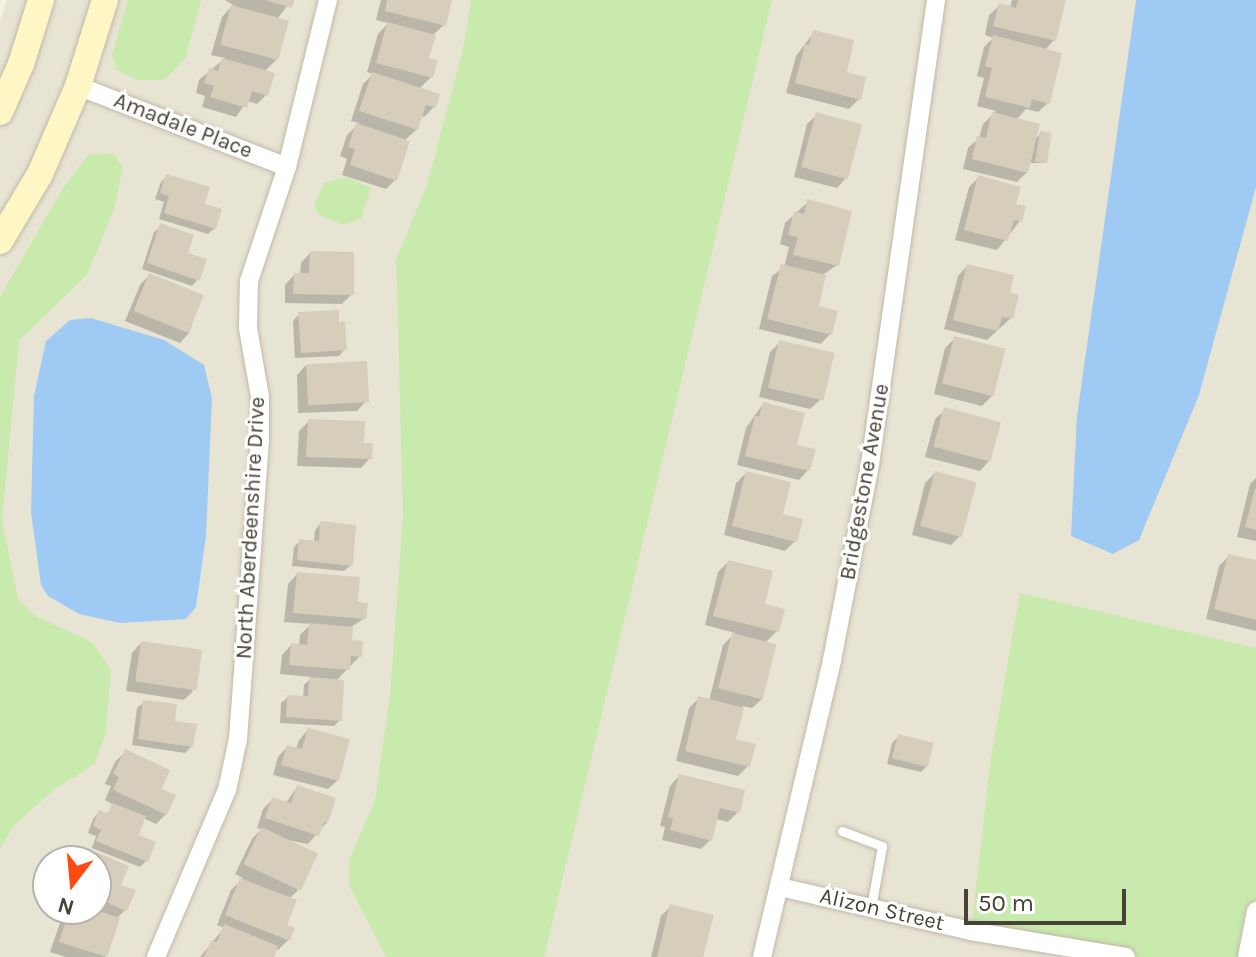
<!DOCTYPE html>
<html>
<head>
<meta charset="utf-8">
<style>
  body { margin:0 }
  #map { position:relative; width:1256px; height:957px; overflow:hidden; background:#f4f1e6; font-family:Karla,sans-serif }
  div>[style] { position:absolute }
  .residential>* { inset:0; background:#e8e4d4 }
  .green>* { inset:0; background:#c9eaad }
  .water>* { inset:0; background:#9fcaf4 }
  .shadow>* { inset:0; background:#0003 }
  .building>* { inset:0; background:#d6cebb; transform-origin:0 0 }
  .roads { filter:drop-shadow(0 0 2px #c0baa8) drop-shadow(0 0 2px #c0baa8) }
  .service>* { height:9px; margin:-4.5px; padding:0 4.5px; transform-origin:4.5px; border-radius:4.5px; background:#fff }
  .minor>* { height:18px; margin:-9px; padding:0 9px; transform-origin:9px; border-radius:9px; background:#fff }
  .secondary>* { height:26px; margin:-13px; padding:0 13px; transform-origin:13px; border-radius:13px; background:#fff6c5 }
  span { translate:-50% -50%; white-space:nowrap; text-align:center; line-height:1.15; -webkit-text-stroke:6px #fff; paint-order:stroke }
  .street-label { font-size:22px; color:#474235 }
  .north { position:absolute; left:32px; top:845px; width:80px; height:80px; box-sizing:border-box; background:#fff; border:2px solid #b5b3ae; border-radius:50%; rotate:196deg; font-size:22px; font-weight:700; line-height:32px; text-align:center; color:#474235 }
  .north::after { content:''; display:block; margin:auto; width:28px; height:36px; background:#ff4b12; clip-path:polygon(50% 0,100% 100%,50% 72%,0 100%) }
  .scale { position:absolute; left:964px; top:889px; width:162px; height:36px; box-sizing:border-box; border:4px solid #474235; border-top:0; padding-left:10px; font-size:24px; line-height:28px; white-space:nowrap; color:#474235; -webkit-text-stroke:6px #fff; paint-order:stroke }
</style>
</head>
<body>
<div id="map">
  <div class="residential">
    <i style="clip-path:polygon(evenodd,7px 0,1256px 0,1256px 957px,0 957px,0 21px,7px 0,48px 861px,96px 861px,96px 909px,48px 909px,48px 861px)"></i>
  </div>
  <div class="green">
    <i style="clip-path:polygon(128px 0,201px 0,186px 57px,165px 80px,137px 80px,117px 70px,112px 55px)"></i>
    <i style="clip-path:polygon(471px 0,772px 0,544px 957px,386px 957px,349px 885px,349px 861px,375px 800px,390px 695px,403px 515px,396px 260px,427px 185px,463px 49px)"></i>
    <i style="clip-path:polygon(113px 153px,123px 168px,114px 209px,87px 275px,19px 341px,2px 520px,18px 599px,35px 616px,92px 642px,111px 670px,106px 731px,95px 764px,52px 791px,13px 827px,0 849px,0 297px,63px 188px,88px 155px)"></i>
    <i style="clip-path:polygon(347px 177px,371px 188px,361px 219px,344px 225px,319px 215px,314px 206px,324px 183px)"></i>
    <i style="clip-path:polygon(1020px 593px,1256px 648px,1256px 957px,1126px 957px,971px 931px,991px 757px)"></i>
  </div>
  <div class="water">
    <i style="clip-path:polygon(1136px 0,1256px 0,1256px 187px,1199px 395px,1139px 540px,1113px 554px,1071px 536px,1077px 416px)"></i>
    <i style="clip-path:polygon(91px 318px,164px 340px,204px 365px,212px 398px,206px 536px,196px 607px,186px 619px,120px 623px,79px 614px,48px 596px,41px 585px,31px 512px,34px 396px,46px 341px,70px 320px)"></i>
  </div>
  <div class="shadow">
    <i style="clip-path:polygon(225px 0,292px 0,277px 19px,276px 60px,264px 72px,266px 95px,257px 104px,247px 101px,236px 117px,202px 107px,205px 96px,196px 93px,199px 80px,225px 58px,211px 55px,222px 17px,233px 5px)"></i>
    <i style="clip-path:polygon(381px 0,450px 0,444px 25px,434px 34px,427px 59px,431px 77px,419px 89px,434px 107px,424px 117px,421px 116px,417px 129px,404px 141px,395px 180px,386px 189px,342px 175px,347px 159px,340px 156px,347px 135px,359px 123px,351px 121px,363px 84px,373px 74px,367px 72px,378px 34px,388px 23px,376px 20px)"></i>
    <i style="clip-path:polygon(1012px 0,1064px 0,1054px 40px,1045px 50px,1048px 103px,1038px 112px,1026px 109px,1016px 120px,1035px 139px,1041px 133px,1043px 163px,1029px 163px,1027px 172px,1017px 182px,963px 169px,968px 148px,979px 138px,983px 124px,996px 111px,977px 106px,984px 78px,977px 76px,984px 47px,993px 38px,985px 35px,989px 15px,999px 6px,1010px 8px)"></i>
    <i style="clip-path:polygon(814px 32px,859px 99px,849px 109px,786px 93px,796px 56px)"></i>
    <i style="clip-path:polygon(817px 115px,846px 178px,837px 188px,794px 177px,807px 124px)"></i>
    <i style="clip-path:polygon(167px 176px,202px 205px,215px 228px,208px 234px,159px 219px,164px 202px,155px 199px,161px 182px)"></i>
    <i style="clip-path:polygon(978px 178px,1014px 205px,1020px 221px,997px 250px,955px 240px,969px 187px)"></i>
    <i style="clip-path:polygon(808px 202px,837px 265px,824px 274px,816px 308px,830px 334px,821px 344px,759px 329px,772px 276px,784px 267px,789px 247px,780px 244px,785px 223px)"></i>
    <i style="clip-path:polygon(161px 226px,186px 255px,198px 279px,192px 286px,142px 269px,154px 232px)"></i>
    <i style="clip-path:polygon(310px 253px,352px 294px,342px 304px,285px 303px,285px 285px,294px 275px,300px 275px,301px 263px)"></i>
    <i style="clip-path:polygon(967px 266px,1008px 294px,1011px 318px,987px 340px,944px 329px,958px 276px)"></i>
    <i style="clip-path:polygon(149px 275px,201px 296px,189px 333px,180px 343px,125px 321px,140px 285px)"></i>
    <i style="clip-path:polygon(299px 314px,345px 349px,339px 356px,295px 358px,293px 321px)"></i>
    <i style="clip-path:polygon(955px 338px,992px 396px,982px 406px,934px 394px,945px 348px)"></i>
    <i style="clip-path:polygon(780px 342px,820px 400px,810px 409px,759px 397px,770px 352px)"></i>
    <i style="clip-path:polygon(306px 365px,366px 401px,357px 411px,298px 413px,297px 375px)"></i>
    <i style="clip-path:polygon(763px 404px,808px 470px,799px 480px,737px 465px,746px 428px)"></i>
    <i style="clip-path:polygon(945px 410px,989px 461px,980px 471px,925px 457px,935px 419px)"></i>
    <i style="clip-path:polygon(309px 421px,370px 458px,361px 468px,297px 466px,299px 431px)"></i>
    <i style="clip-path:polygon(746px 473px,795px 541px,785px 551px,724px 535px,736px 483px)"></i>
    <i style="clip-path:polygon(935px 473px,961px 535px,951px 545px,912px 535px,925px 483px)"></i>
    <i style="clip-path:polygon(1256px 478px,1256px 541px,1237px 537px,1250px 484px)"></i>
    <i style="clip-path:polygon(321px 523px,351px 565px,344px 571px,292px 566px,294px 547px,300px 541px,314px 542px,315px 530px)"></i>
    <i style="clip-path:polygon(1229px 556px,1256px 563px,1256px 631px,1206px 619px,1219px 566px)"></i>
    <i style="clip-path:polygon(728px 562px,777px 631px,765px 643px,762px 699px,752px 708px,743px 706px,734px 740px,748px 766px,738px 776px,676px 761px,689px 708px,699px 698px,709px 701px,723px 645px,735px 633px,705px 625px,718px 572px)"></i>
    <i style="clip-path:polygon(297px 574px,356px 604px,365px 618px,351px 627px,349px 642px,360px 656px,336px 681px,340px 720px,334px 726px,280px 723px,281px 703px,288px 697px,303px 698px,304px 685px,312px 677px,280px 674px,282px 655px,291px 645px,299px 646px,300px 635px,311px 624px,284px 622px,288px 584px)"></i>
    <i style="clip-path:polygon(141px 643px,193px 691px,184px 700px,126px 691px,132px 653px)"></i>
    <i style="clip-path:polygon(144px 702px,173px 722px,192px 746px,185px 753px,132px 745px,137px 708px)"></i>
    <i style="clip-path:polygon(308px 730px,338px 780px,328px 789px,273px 775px,278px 757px,287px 747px,296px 749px,299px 740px)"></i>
    <i style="clip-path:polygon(899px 736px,927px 766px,921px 772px,887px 764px,892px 743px)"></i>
    <i style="clip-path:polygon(125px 752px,160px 790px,166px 814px,156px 824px,143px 818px,136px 836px,146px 861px,140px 867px,92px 848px,96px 836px,88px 833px,93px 819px,99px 812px,106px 815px,114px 805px,105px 800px,111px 786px,105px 784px,115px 762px)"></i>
    <i style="clip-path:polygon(679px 776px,738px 812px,728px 822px,716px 819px,710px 840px,701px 849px,662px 840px,665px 827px,660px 826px,670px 786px)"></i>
    <i style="clip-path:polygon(297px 787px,327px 822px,308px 844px,282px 839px,298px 890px,289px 899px,285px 926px,288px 940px,278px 950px,275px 948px,271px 957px,200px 957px,224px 928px,217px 925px,231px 890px,243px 878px,235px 874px,252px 839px,261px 829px,257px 828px,263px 809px,273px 799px,286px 803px)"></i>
    <i style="clip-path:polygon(89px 852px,119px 886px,133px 892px,125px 910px,116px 919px,105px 957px,66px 957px,50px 952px,63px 914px,68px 909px,96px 909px,96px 861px,72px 861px,75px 858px,81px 860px)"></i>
    <i style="clip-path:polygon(671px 906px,701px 957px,651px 957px,661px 916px)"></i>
  </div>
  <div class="building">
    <i style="clip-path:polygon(265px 0,294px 0,292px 8px)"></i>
    <i style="clip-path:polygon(387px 0,452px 0,446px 26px,385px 11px)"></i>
    <i style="clip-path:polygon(1018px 0,1066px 0,1056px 41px,993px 26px,999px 3px,1016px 8px)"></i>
    <i style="left:231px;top:5px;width:60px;height:41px;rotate:15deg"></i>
    <i style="clip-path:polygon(387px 22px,436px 35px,429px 58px,438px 60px,433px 78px,376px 63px)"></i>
    <i style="clip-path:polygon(813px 30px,854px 40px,847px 72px,866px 77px,861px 100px,795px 83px,805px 44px,809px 45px)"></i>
    <i style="clip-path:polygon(993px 35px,1062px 53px,1050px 104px,1032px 99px,1030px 108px,985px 97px,992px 68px,985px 66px)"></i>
    <i style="clip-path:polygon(222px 58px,275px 73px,268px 96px,252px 91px,247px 108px,210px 97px,214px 86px,204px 83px,209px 68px,218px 71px)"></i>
    <i style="clip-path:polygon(372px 72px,440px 94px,436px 108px,426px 105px,418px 130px,359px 111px)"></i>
    <i style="left:816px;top:112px;width:48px;height:57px;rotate:15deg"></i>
    <i style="clip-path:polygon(992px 112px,1040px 124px,1028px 173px,972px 159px,977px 136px,986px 138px)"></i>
    <i style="clip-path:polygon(356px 123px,410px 141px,397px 181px,350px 165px,355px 149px,348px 147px)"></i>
    <i style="left:1040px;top:131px;width:12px;height:31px;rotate:9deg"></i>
    <i style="clip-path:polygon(166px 174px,210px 187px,205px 204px,222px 209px,216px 229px,164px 213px,169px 196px,160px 193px)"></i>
    <i style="clip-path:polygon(978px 175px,1021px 187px,1016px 204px,1026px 206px,1022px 222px,1014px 220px,1008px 241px,964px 230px)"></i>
    <i style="clip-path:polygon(807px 199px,852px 211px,839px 266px,793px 255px,798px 237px,788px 235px,794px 211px,804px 214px)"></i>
    <i style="clip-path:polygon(160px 223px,194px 235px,188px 253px,207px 259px,200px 281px,147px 263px)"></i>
    <i style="clip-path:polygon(310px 251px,354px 252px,354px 295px,293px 294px,294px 273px,309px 273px)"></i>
    <i style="clip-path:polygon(781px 264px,826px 275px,819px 306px,838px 311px,832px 335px,767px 319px)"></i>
    <i style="clip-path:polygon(967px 264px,1014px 275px,1010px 292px,1019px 295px,1013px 319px,1002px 317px,998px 331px,953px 320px)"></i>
    <i style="left:149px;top:273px;width:59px;height:41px;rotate:22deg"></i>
    <i style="clip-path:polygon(339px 310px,339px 322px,345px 321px,347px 350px,301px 353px,298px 312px)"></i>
    <i style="left:954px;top:336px;width:53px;height:49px;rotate:14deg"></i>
    <i style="left:779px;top:340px;width:57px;height:49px;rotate:13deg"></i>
    <i style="left:367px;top:361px;width:41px;height:61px;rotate:87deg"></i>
    <i style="clip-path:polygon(763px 402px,805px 413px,797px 445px,816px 449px,810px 471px,745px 456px,755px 416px,759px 416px)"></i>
    <i style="left:944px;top:407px;width:59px;height:41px;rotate:15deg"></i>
    <i style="clip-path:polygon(308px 419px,365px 421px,364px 443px,373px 443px,372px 459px,306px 457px)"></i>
    <i style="clip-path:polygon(746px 471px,791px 482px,783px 514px,803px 519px,797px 542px,732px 526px)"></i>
    <i style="left:935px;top:471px;width:43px;height:57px;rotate:15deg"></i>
    <i style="clip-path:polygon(1255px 489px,1256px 489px,1256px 530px,1245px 527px)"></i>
    <i style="clip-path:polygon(320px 521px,356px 525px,353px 566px,297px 560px,299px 539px,319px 541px)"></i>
    <i style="clip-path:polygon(1228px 554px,1256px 560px,1256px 620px,1214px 609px)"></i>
    <i style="clip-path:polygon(728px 560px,773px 571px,765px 604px,785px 609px,779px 632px,713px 616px)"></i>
    <i style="clip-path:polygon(297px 572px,360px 577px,358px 602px,368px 603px,366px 619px,293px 613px)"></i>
    <i style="clip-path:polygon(309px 623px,353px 627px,352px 640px,363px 641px,362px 657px,351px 656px,350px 670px,289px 665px,291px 643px,307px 645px)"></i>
    <i style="left:732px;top:633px;width:46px;height:57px;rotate:14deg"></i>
    <i style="left:141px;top:641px;width:62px;height:41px;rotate:8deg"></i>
    <i style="clip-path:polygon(309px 677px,344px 680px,342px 721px,286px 717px,287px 695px,308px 696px)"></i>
    <i style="clip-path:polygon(698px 696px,744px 708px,736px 739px,756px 744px,750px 767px,685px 751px)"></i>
    <i style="clip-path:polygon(143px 700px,177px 704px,175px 721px,197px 724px,193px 747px,138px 739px)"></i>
    <i style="clip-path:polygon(308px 728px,350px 739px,339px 781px,281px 765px,287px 745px,302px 749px)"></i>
    <i style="left:898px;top:734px;width:37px;height:25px;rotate:14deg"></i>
    <i style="clip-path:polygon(125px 749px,170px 770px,162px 789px,176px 795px,167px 815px,113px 790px,119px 777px,113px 774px)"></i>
    <i style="clip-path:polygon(679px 774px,745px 790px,740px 813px,720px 808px,712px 841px,670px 830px,673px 818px,668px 817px)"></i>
    <i style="clip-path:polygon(297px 785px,336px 798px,328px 823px,324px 822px,319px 836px,265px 818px,272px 797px,291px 803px)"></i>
    <i style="clip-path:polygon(112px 803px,146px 816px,139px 835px,156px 842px,148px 862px,96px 841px,101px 830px,93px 826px,99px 810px,108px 814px)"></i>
    <i style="left:261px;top:827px;width:63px;height:41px;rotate:25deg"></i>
    <i style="clip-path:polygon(89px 849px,129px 866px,121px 885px,136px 890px,127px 911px,96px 898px,96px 861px,73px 861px,75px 855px,84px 859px)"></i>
    <i style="clip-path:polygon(240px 878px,297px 900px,287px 925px,295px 928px,290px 941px,225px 915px)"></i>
    <i style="clip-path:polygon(670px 904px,714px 915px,703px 957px,657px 957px)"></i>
    <i style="clip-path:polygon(70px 909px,93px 909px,120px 918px,107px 957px,59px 942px)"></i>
    <i style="clip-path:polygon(224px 924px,278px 946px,274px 957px,204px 957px,211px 940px,217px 942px)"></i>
  </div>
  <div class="roads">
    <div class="service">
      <i style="left:842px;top:831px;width:43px;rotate:20.6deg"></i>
      <i style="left:882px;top:846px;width:63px;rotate:100.1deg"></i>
    </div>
    <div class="minor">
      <i style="left:78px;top:86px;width:224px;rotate:21.2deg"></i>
      <i style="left:780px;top:887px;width:196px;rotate:13deg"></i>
      <i style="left:971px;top:931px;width:157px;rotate:9.5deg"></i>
      <i style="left:156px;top:957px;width:181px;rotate:-67deg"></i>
      <i style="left:227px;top:790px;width:52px;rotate:-77.8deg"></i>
      <i style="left:238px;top:739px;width:301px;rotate:-85.8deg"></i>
      <i style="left:260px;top:439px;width:42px;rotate:-90deg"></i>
      <i style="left:260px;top:397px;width:70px;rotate:-99.9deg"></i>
      <i style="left:248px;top:328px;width:47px;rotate:-88.8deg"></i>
      <i style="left:249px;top:281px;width:120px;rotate:-71.6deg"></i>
      <i style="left:287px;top:167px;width:172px;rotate:-76.2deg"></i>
      <i style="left:762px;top:957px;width:305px;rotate:-76.7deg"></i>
      <i style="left:832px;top:660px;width:200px;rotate:-79deg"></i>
      <i style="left:870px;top:464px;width:469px;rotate:-81.9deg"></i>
      <i style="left:1247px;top:957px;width:47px;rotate:-78.9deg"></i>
    </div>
    <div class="secondary">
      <i style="left:0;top:112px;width:52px;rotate:-66.4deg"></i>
      <i style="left:21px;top:64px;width:67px;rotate:-72.6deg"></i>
      <i style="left:0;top:241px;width:78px;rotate:-59.2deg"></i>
      <i style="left:40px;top:174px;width:96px;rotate:-66.6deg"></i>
      <i style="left:78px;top:86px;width:90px;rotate:-72.6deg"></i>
    </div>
  </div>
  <div class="street-label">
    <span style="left:183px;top:126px;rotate:21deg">Amadale Place</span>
    <span style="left:865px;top:482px;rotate:-80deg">Bridgestone Avenue</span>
    <span style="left:251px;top:528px;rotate:-87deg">North Aberdeenshire Drive</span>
    <span style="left:882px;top:910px;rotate:13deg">Alizon Street</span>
  </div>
  <div class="north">N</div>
  <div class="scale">50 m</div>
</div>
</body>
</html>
